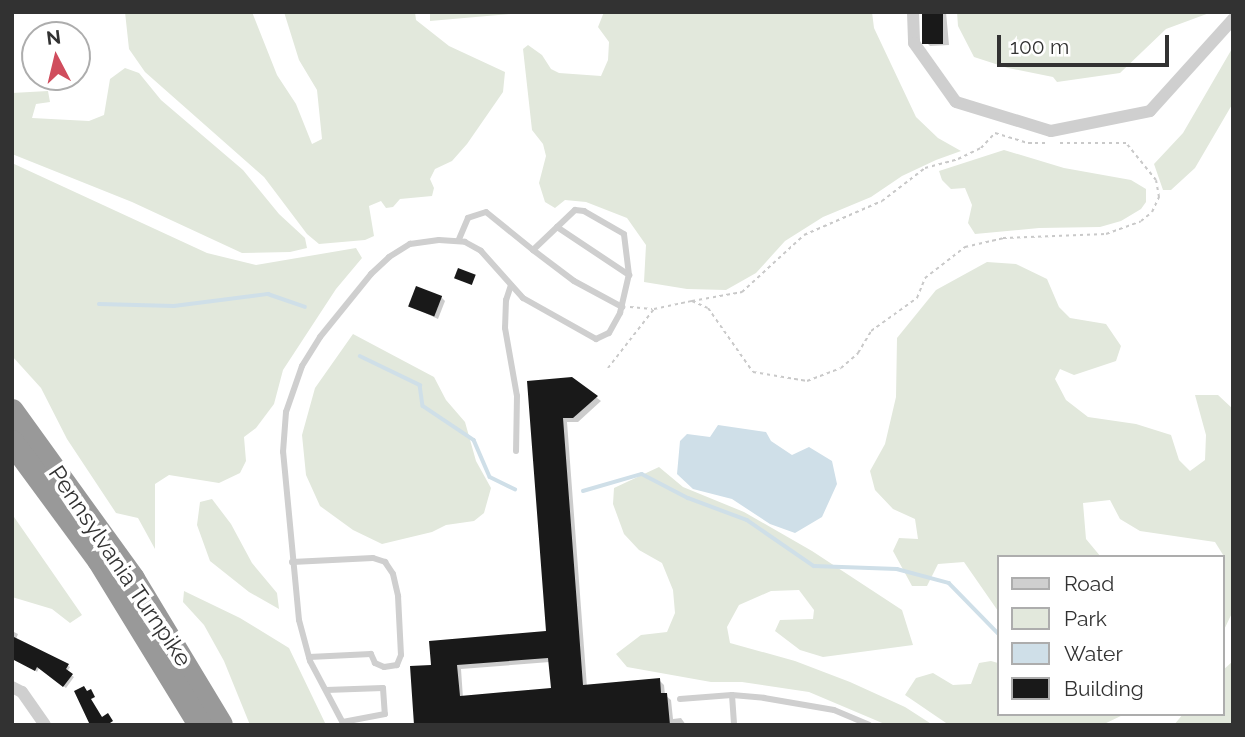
<!DOCTYPE html>
<html>
<head>
<meta charset="utf-8">
<style>
  body { margin:0 }
  #map { position:relative; width:1245px; height:737px; overflow:hidden; background:#fff; font-family:Raleway,sans-serif }
  div>[style] { position:absolute }
  .green>* { inset:0; background:#e2e8dc }
  .water>* { inset:0; background:#cfdfe8 }
  .shadow>* { inset:0; background:#0003 }
  .stream>* { height:3.5px; margin:-1.75px; padding:0 1.75px; transform-origin:1.75px; border-radius:1.75px; background:#cfdfe8 }
  .building>* { inset:0; background:#191919; transform-origin:0 0 }
  .path>* { height:2px; margin-top:-1px; transform-origin:0; background:repeating-linear-gradient(90deg,#c9c9c9 0 3.5px,transparent 0 7px) }
  .service>* { height:6px; margin:-3px; padding:0 3px; transform-origin:3px; border-radius:3px; background:#cfcfcf }
  .minor>* { height:12px; margin:-6px; padding:0 6px; transform-origin:6px; border-radius:6px; background:#cfcfcf }
  .motorway>* { height:24px; margin:-12px; padding:0 12px; transform-origin:12px; border-radius:12px; background:#999 }
  span { translate:-50% -50%; white-space:nowrap; text-align:center; line-height:1.15; -webkit-text-stroke:7px #fff; paint-order:stroke }
  .street-label { font-size:23px; color:#323232 }
  .frame { position:absolute; inset:0; border:14px solid #323232; pointer-events:none }
  .legend { position:absolute; left:997px; top:555px; width:228px; height:161px; box-sizing:border-box; background:#fff; border:2px solid #adadad; margin:0; padding:9px 12px; list-style:none; font-size:21px; color:#323232 }
  .legend li { display:flex; align-items:center; gap:14px; height:35px }
  .legend b { width:35px; border:2px solid #adadad }
  .north { position:absolute; left:21px; top:21px; width:70px; height:70px; box-sizing:border-box; background:#fff; border:2px solid #adadad; border-radius:50%; rotate:353deg; font-size:19px; font-weight:700; line-height:28px; text-align:center; color:#323232 }
  .north::after { content:''; display:block; margin:auto; width:24px; height:32px; background:#d04d5d; clip-path:polygon(50% 0,100% 100%,50% 72%,0 100%) }
  .scale { position:absolute; left:997px; top:35px; width:172px; height:32px; box-sizing:border-box; border:4px solid #323232; border-top:0; padding-left:9px; font-size:21px; line-height:24px; white-space:nowrap; color:#323232; -webkit-text-stroke:5px #fff; paint-order:stroke }
</style>
</head>
<body>
<div id="map">
  <div class="green">
    <i style="clip-path:polygon(125px 12px,252px 12px,277px 75px,296px 104px,312px 144px,322px 139px,317px 90px,299px 60px,284px 12px,415px 12px,416px 20px,449px 46px,505px 72px,503px 92px,467px 144px,452px 161px,435px 169px,430px 179px,434px 188px,432px 196px,400px 199px,393px 207px,386px 208px,381px 201px,369px 206px,374px 236px,365px 240px,319px 244px,307px 234px,264px 177px,145px 72px,129px 49px)"></i>
    <i style="clip-path:polygon(430px 12px,533px 12px,430px 21px)"></i>
    <i style="clip-path:polygon(604px 12px,872px 12px,874px 28px,916px 117px,938px 138px,961px 151px,936px 160px,902px 176px,871px 197px,823px 217px,785px 241px,756px 273px,726px 290px,687px 289px,644px 282px,646px 245px,627px 218px,586px 202px,565px 200px,555px 208px,545px 202px,539px 183px,546px 156px,543px 144px,532px 130px,523px 49px,528px 45px,542px 55px,551px 69px,559px 73px,601px 76px,608px 60px,609px 42px,598px 27px)"></i>
    <i style="clip-path:polygon(957px 12px,1212px 12px,1166px 29px,1120px 73px,1057px 82px,1053px 77px,1008px 68px,974px 57px,958px 26px)"></i>
    <i style="clip-path:polygon(1233px 47px,1233px 103px,1195px 168px,1171px 190px,1163px 190px,1154px 164px,1183px 133px)"></i>
    <i style="clip-path:polygon(125px 68px,139px 73px,161px 100px,243px 170px,279px 214px,305px 238px,307px 248px,290px 252px,242px 253px,132px 202px,12px 154px,12px 93px,48px 91px,50px 102px,36px 104px,32px 118px,89px 121px,104px 115px,110px 79px)"></i>
    <i style="clip-path:polygon(1004px 150px,1064px 168px,1131px 180px,1146px 189px,1146px 202px,1141px 209px,1121px 221px,1100px 227px,1039px 228px,975px 234px,968px 223px,972px 205px,965px 188px,951px 189px,942px 180px,939px 171px)"></i>
    <i style="clip-path:polygon(12px 163px,207px 253px,256px 265px,356px 248px,362px 258px,336px 289px,283px 370px,274px 404px,256px 428px,244px 437px,246px 461px,240px 473px,219px 483px,169px 475px,155px 484px,155px 549px,138px 518px,116px 513px,67px 439px,41px 388px,12px 356px)"></i>
    <i style="clip-path:polygon(987px 262px,1016px 264px,1047px 279px,1059px 307px,1070px 318px,1106px 324px,1121px 346px,1116px 361px,1074px 375px,1060px 369px,1055px 379px,1066px 400px,1088px 417px,1136px 424px,1171px 435px,1179px 460px,1190px 471px,1205px 460px,1206px 435px,1195px 395px,1218px 395px,1233px 409px,1233px 611px,1222px 634px,1225px 558px,1215px 542px,1140px 531px,1120px 519px,1110px 500px,1083px 503px,1086px 539px,1101px 557px,998px 557px,998px 611px,964px 562px,938px 564px,927px 586px,912px 586px,893px 551px,899px 538px,918px 539px,915px 519px,893px 509px,875px 490px,870px 471px,885px 444px,896px 397px,897px 338px,936px 290px)"></i>
    <i style="clip-path:polygon(353px 334px,434px 377px,446px 400px,465px 422px,476px 461px,491px 488px,484px 513px,474px 521px,446px 525px,432px 532px,382px 544px,353px 530px,320px 506px,306px 475px,302px 435px,315px 388px)"></i>
    <i style="clip-path:polygon(659px 467px,683px 487px,744px 512px,812px 551px,902px 610px,913px 645px,823px 657px,800px 650px,775px 631px,780px 620px,813px 619px,814px 610px,799px 590px,771px 591px,739px 605px,727px 627px,730px 643px,795px 661px,850px 682px,905px 707px,933px 725px,887px 725px,809px 692px,742px 682px,711px 682px,627px 667px,616px 654px,641px 635px,667px 632px,675px 613px,673px 590px,662px 563px,639px 550px,624px 534px,613px 504px,614px 488px)"></i>
    <i style="clip-path:polygon(212px 499px,231px 524px,252px 563px,277px 593px,279px 609px,249px 592px,210px 561px,197px 525px,200px 502px)"></i>
    <i style="clip-path:polygon(12px 514px,82px 615px,70px 623px,52px 609px,12px 597px)"></i>
    <i style="clip-path:polygon(184px 591px,240px 618px,289px 648px,326px 725px,250px 725px,224px 661px,204px 625px,183px 602px)"></i>
    <i style="clip-path:polygon(991px 661px,998px 663px,998px 714px,1125px 714px,1102px 725px,949px 725px,905px 695px,916px 678px,933px 673px,953px 685px,971px 684px,979px 663px)"></i>
    <i style="clip-path:polygon(1233px 661px,1233px 725px,1174px 725px,1183px 714px,1222px 714px,1222px 671px)"></i>
  </div>
  <div class="water">
    <i style="clip-path:polygon(718px 425px,766px 432px,771px 441px,792px 455px,809px 447px,832px 461px,837px 484px,822px 517px,795px 533px,770px 524px,732px 499px,693px 489px,677px 474px,680px 441px,687px 434px,710px 437px)"></i>
  </div>
  <div class="shadow">
    <i style="clip-path:polygon(923px 12px,946px 12px,949px 45px,930px 46px,926px 42px)"></i>
    <i style="clip-path:polygon(441px 297px,445px 301px,438px 319px,410px 306px)"></i>
    <i style="clip-path:polygon(evenodd,572px 379px,601px 401px,578px 422px,567px 422px,587px 687px,659px 680px,664px 685px,665px 695px,671px 700px,673px 719px,681px 718px,686px 725px,416px 725px,433px 666px,548px 633px,529px 382px,572px 379px,550px 662px,553px 689px,463px 698px,461px 669px,550px 662px)"></i>
    <i style="clip-path:polygon(12px 631px,18px 634px,16px 639px,70px 667px,67px 672px,74px 677px,66px 688px,39px 668px,37px 672px,18px 656px,12px 646px)"></i>
  </div>
  <div class="stream">
    <i style="left:99px;top:304px;width:75px;rotate:1.5deg"></i>
    <i style="left:174px;top:306px;width:95px;rotate:-7.3deg"></i>
    <i style="left:268px;top:294px;width:39px;rotate:19deg"></i>
    <i style="left:360px;top:356px;width:67px;rotate:25.8deg"></i>
    <i style="left:420px;top:385px;width:21px;rotate:82deg"></i>
    <i style="left:423px;top:406px;width:61px;rotate:33.7deg"></i>
    <i style="left:474px;top:440px;width:40px;rotate:66.6deg"></i>
    <i style="left:490px;top:477px;width:28px;rotate:26deg"></i>
    <i style="left:583px;top:491px;width:61px;rotate:-16.1deg"></i>
    <i style="left:642px;top:474px;width:52px;rotate:27.6deg"></i>
    <i style="left:688px;top:498px;width:63px;rotate:20.4deg"></i>
    <i style="left:747px;top:520px;width:81px;rotate:34.5deg"></i>
    <i style="left:814px;top:566px;width:83px;rotate:2.1deg"></i>
    <i style="left:897px;top:569px;width:54px;rotate:15.1deg"></i>
    <i style="left:949px;top:583px;width:70px;rotate:45.6deg"></i>
  </div>
  <div class="building">
    <i style="left:922px;top:12px;width:21px;height:32px"></i>
    <i style="left:458px;top:268px;width:19px;height:11px;rotate:21deg"></i>
    <i style="left:416px;top:286px;width:28px;height:22px;rotate:21deg"></i>
    <i style="clip-path:polygon(evenodd,572px 377px,598px 396px,573px 418px,563px 418px,583px 685px,660px 678px,661px 693px,667px 693px,670px 725px,414px 725px,410px 666px,431px 665px,429px 641px,546px 631px,527px 381px,572px 377px,548px 658px,551px 688px,460px 696px,457px 665px,548px 658px)"></i>
    <i style="clip-path:polygon(12px 636px,69px 664px,66px 669px,73px 674px,63px 687px,37px 667px,35px 671px,12px 659px)"></i>
    <i style="clip-path:polygon(84px 686px,87px 691px,91px 689px,95px 697px,91px 699px,102px 717px,108px 713px,113px 721px,107px 725px,90px 725px,74px 691px)"></i>
  </div>
  <div class="path">
    <i style="left:692px;top:301px;width:51px;rotate:-10.2deg"></i>
    <i style="left:742px;top:292px;width:84px;rotate:-42.6deg"></i>
    <i style="left:804px;top:235px;width:85px;rotate:-23.6deg"></i>
    <i style="left:882px;top:201px;width:54px;rotate:-37.5deg"></i>
    <i style="left:925px;top:168px;width:34px;rotate:-15deg"></i>
    <i style="left:958px;top:159px;width:25px;rotate:-26deg"></i>
    <i style="left:981px;top:148px;width:21px;rotate:-47deg"></i>
    <i style="left:995px;top:133px;width:34px;rotate:17deg"></i>
    <i style="left:1028px;top:143px;width:18px"></i>
    <i style="left:630px;top:307px;width:22px;rotate:5deg"></i>
    <i style="left:608px;top:368px;width:75px;rotate:-52.1deg"></i>
    <i style="left:654px;top:309px;width:39px;rotate:-12deg"></i>
    <i style="left:692px;top:301px;width:17px;rotate:24deg"></i>
    <i style="left:708px;top:308px;width:78px;rotate:54.9deg"></i>
    <i style="left:753px;top:372px;width:55px;rotate:9.5deg"></i>
    <i style="left:807px;top:381px;width:36px;rotate:-21deg"></i>
    <i style="left:841px;top:368px;width:23px;rotate:-41deg"></i>
    <i style="left:858px;top:353px;width:26px;rotate:-59deg"></i>
    <i style="left:871px;top:331px;width:57px;rotate:-35.7deg"></i>
    <i style="left:917px;top:298px;width:22px;rotate:-68deg"></i>
    <i style="left:925px;top:278px;width:51px;rotate:-37.8deg"></i>
    <i style="left:965px;top:247px;width:39px;rotate:-13deg"></i>
    <i style="left:1003px;top:238px;width:103px;rotate:-2.2deg"></i>
    <i style="left:1106px;top:234px;width:37px;rotate:-20deg"></i>
    <i style="left:1141px;top:221px;width:14px;rotate:-39deg"></i>
    <i style="left:1152px;top:212px;width:17px;rotate:-65deg"></i>
    <i style="left:1159px;top:197px;width:17px;rotate:-100deg"></i>
    <i style="left:1156px;top:180px;width:48px;rotate:-129deg"></i>
    <i style="left:1126px;top:143px;width:68px;rotate:180deg"></i>
  </div>
  <div class="service">
    <i style="left:557px;top:227px;width:87px;rotate:33.7deg"></i>
    <i style="left:533px;top:250px;width:51px;rotate:37.1deg"></i>
    <i style="left:574px;top:281px;width:55px;rotate:28.4deg"></i>
    <i style="left:511px;top:285px;width:16px;rotate:108deg"></i>
    <i style="left:506px;top:300px;width:28px;rotate:92deg"></i>
    <i style="left:505px;top:328px;width:69px;rotate:80deg"></i>
    <i style="left:517px;top:396px;width:55px;rotate:91deg"></i>
    <i style="left:292px;top:562px;width:81px;rotate:-2.8deg"></i>
    <i style="left:373px;top:558px;width:13px;rotate:18deg"></i>
    <i style="left:385px;top:562px;width:14px;rotate:56deg"></i>
    <i style="left:393px;top:574px;width:23px;rotate:77deg"></i>
    <i style="left:398px;top:596px;width:59px;rotate:87.1deg"></i>
    <i style="left:401px;top:655px;width:11px;rotate:112deg"></i>
    <i style="left:397px;top:665px;width:13px;rotate:171deg"></i>
    <i style="left:384px;top:667px;width:10px;rotate:-156deg"></i>
    <i style="left:375px;top:663px;width:10px;rotate:-114deg"></i>
    <i style="left:371px;top:654px;width:62px;rotate:177.2deg"></i>
    <i style="left:326px;top:690px;width:57px;rotate:-2deg"></i>
    <i style="left:383px;top:688px;width:26px;rotate:86deg"></i>
    <i style="left:385px;top:714px;width:43px;rotate:169.2deg"></i>
    <i style="left:732px;top:695px;width:30px;rotate:86deg"></i>
    <i style="left:680px;top:699px;width:52px;rotate:-4.4deg"></i>
    <i style="left:732px;top:695px;width:32px;rotate:5deg"></i>
    <i style="left:764px;top:698px;width:71px;rotate:9.7deg"></i>
    <i style="left:834px;top:710px;width:38px;rotate:23deg"></i>
    <i style="left:344px;top:725px;width:72px;rotate:-118deg"></i>
    <i style="left:310px;top:661px;width:42px;rotate:-105deg"></i>
    <i style="left:299px;top:620px;width:169px;rotate:-95.4deg"></i>
    <i style="left:283px;top:452px;width:40px;rotate:-85.7deg"></i>
    <i style="left:286px;top:412px;width:49px;rotate:-70.8deg"></i>
    <i style="left:302px;top:366px;width:34px;rotate:-58deg"></i>
    <i style="left:320px;top:337px;width:81px;rotate:-51deg"></i>
    <i style="left:371px;top:274px;width:25px;rotate:-43deg"></i>
    <i style="left:389px;top:257px;width:25px;rotate:-32deg"></i>
    <i style="left:410px;top:244px;width:29px;rotate:-8deg"></i>
    <i style="left:439px;top:240px;width:26px;rotate:4deg"></i>
    <i style="left:465px;top:242px;width:18px;rotate:29deg"></i>
    <i style="left:481px;top:251px;width:63px;rotate:48.2deg"></i>
    <i style="left:523px;top:298px;width:84px;rotate:29.3deg"></i>
    <i style="left:596px;top:339px;width:14px;rotate:-25deg"></i>
    <i style="left:609px;top:333px;width:23px;rotate:-61deg"></i>
    <i style="left:620px;top:313px;width:39px;rotate:-77deg"></i>
    <i style="left:629px;top:275px;width:41px;rotate:-97deg"></i>
    <i style="left:624px;top:234px;width:46px;rotate:-150.1deg"></i>
    <i style="left:584px;top:211px;width:9px;rotate:-174deg"></i>
    <i style="left:575px;top:210px;width:58px;rotate:136.4deg"></i>
    <i style="left:533px;top:250px;width:60px;rotate:-141deg"></i>
    <i style="left:486px;top:212px;width:19px;rotate:162deg"></i>
    <i style="left:468px;top:218px;width:25px;rotate:113deg"></i>
  </div>
  <div class="minor">
    <i style="left:913px;top:12px;width:31px;rotate:88deg"></i>
    <i style="left:914px;top:43px;width:72px;rotate:54.6deg"></i>
    <i style="left:956px;top:102px;width:99px;rotate:17deg"></i>
    <i style="left:1051px;top:131px;width:101px;rotate:-11.4deg"></i>
    <i style="left:1150px;top:111px;width:124px;rotate:-47.9deg"></i>
    <i style="left:12px;top:687px;width:11px;rotate:27deg"></i>
    <i style="left:22px;top:692px;width:40px;rotate:55.1deg"></i>
  </div>
  <div class="motorway">
    <i style="left:12px;top:411px;width:207px;rotate:54.2deg"></i>
    <i style="left:133px;top:579px;width:170px;rotate:58.9deg"></i>
    <i style="left:12px;top:442px;width:147px;rotate:53.6deg"></i>
    <i style="left:99px;top:560px;width:193px;rotate:58.5deg"></i>
  </div>
  <div class="street-label">
    <span style="left:120px;top:566px;rotate:56deg">Pennsylvania Turnpike</span>
  </div>
  <div class="frame"></div>
  <ul class="legend">
  <li><b style="height:9px;background:#cfcfcf"></b>Road</li>
  <li><b style="height:19px;background:#e2e8dc"></b>Park</li>
  <li><b style="height:19px;background:#cfdfe8"></b>Water</li>
  <li><b style="height:19px;background:#191919"></b>Building</li>
  </ul>
  <div class="north">N</div>
  <div class="scale">100 m</div>
</div>
</body>
</html>
